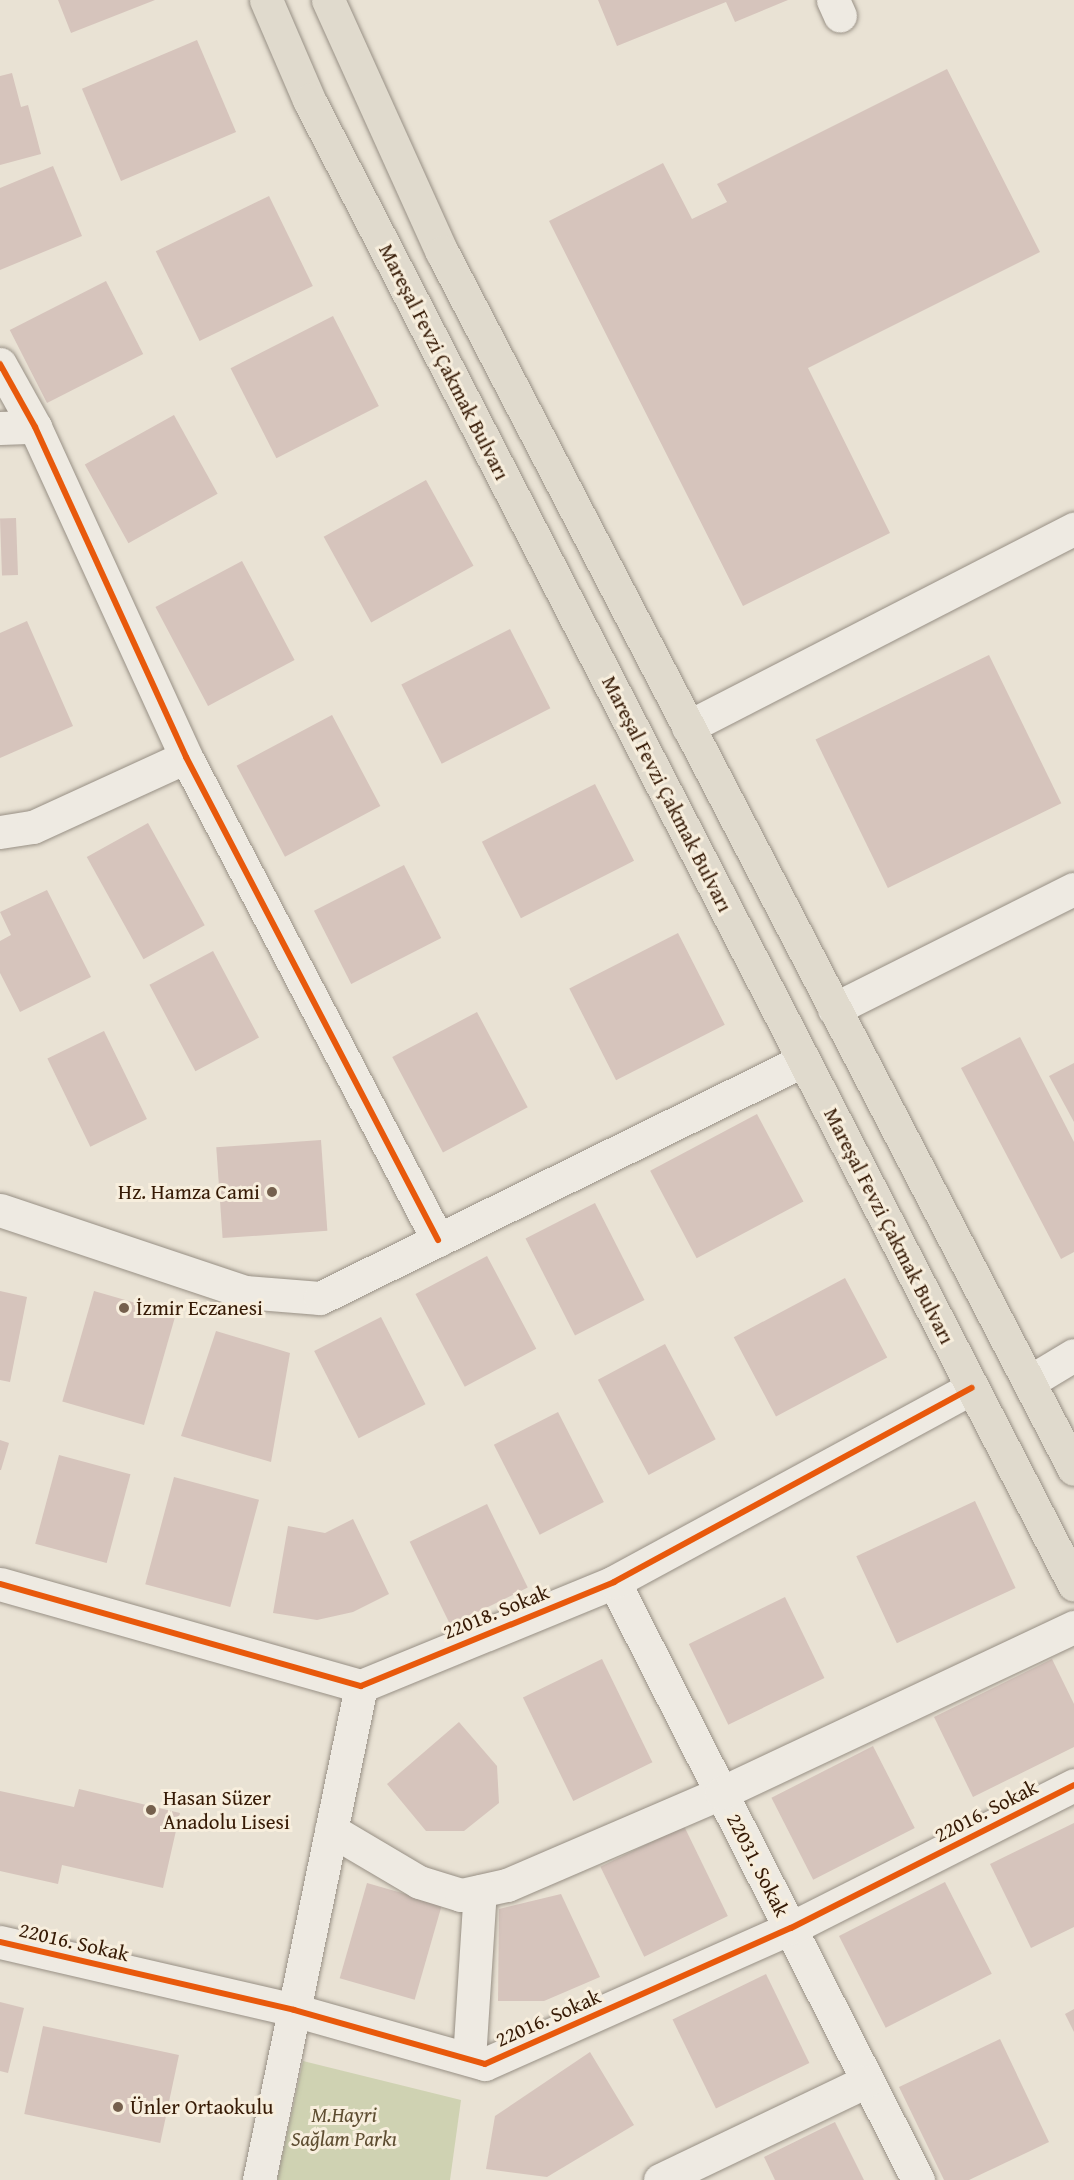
<!DOCTYPE html>
<html>
<head>
<meta charset="utf-8">
<style>
  body { margin:0 }
  #map { position:relative; width:1074px; height:2180px; overflow:hidden; background:#e9e2d4; font-family:"Gentium Book Plus",serif }
  div>[style] { position:absolute }
  .green>* { inset:0; background:#cfd2b2 }
  .building>* { inset:0; background:#d6c4bc; transform-origin:0 0 }
  .roads { filter:drop-shadow(0 0 2px #989085) drop-shadow(0 0 2px #989085) }
  .minor>* { height:33px; margin:-16.5px; padding:0 16.5px; transform-origin:16.5px; border-radius:16.5px; background:#eeeae2 }
  .primary>* { height:33px; margin:-16.5px; padding:0 16.5px; transform-origin:16.5px; border-radius:16.5px; background:#e0dacd }
  .cycleway>* { height:6px; margin:-3px; padding:0 3px; transform-origin:3px; border-radius:3px; background:#e8590c }
  .dots>* { width:16px; height:16px; translate:-50% -50%; box-sizing:border-box; border:3px solid #f7eedd; border-radius:50% }
  span { translate:-50% -50%; white-space:nowrap; text-align:center; line-height:1.15; -webkit-text-stroke:6px #f7eedd; paint-order:stroke }
  .street-label { font-size:21px; color:#361a05 }
  .poi-label { font-size:21px; color:#361a05 }
  .right { translate:-100% -50%; text-align:right }
  .left { translate:0 -50%; text-align:left }
  .park-label { font-size:21px; color:#5e4d31; font-style:italic }
</style>
</head>
<body>
<div id="map">
  <div class="green">
    <i style="clip-path:polygon(303px 2061px,461px 2100px,450px 2180px,277px 2180px)"></i>
  </div>
  <div class="building">
    <i style="clip-path:polygon(58px 0,155px 0,71px 33px)"></i>
    <i style="clip-path:polygon(598px 0,788px 0,735px 22px,726px 2px,617px 46px)"></i>
    <i style="left:197px;top:40px;width:100px;height:125px;rotate:67deg"></i>
    <i style="clip-path:polygon(947px 69px,1040px 252px,808px 368px,890px 533px,743px 606px,549px 221px,663px 163px,692px 219px,727px 202px,717px 184px)"></i>
    <i style="clip-path:polygon(12px 73px,21px 107px,28px 105px,41px 154px,0 165px,0 76px)"></i>
    <i style="clip-path:polygon(53px 166px,82px 236px,0 270px,0 188px)"></i>
    <i style="left:269px;top:196px;width:100px;height:126px;rotate:64deg"></i>
    <i style="left:106px;top:281px;width:82px;height:108px;rotate:63deg"></i>
    <i style="left:333px;top:316px;width:101px;height:115px;rotate:63deg"></i>
    <i style="left:174px;top:415px;width:90px;height:102px;rotate:61deg"></i>
    <i style="left:426px;top:480px;width:98px;height:117px;rotate:61deg"></i>
    <i style="left:16px;top:518px;width:57px;height:16px;rotate:88deg"></i>
    <i style="left:242px;top:561px;width:112px;height:98px;rotate:62deg"></i>
    <i style="clip-path:polygon(27px 621px,73px 726px,0 758px,0 633px)"></i>
    <i style="left:510px;top:629px;width:89px;height:122px;rotate:63deg"></i>
    <i style="left:989px;top:655px;width:165px;height:193px;rotate:64deg"></i>
    <i style="left:332px;top:715px;width:103px;height:108px;rotate:62deg"></i>
    <i style="left:595px;top:784px;width:86px;height:127px;rotate:63deg"></i>
    <i style="left:148px;top:823px;width:117px;height:70px;rotate:61deg"></i>
    <i style="left:404px;top:865px;width:82px;height:101px;rotate:63deg"></i>
    <i style="clip-path:polygon(47px 890px,91px 977px,20px 1012px,0 973px,0 941px,11px 935px,0 912px)"></i>
    <i style="left:678px;top:933px;width:103px;height:122px;rotate:63deg"></i>
    <i style="left:213px;top:951px;width:98px;height:72px;rotate:62deg"></i>
    <i style="left:477px;top:1012px;width:108px;height:96px;rotate:62deg"></i>
    <i style="left:104px;top:1031px;width:98px;height:63px;rotate:64deg"></i>
    <i style="clip-path:polygon(1020px 1037px,1074px 1142px,1074px 1252px,1061px 1259px,961px 1068px)"></i>
    <i style="clip-path:polygon(1074px 1063px,1074px 1122px,1049px 1076px)"></i>
    <i style="left:757px;top:1114px;width:99px;height:121px;rotate:62deg"></i>
    <i style="left:321px;top:1140px;width:91px;height:105px;rotate:86deg"></i>
    <i style="left:595px;top:1203px;width:109px;height:78px;rotate:63deg"></i>
    <i style="left:487px;top:1256px;width:105px;height:81px;rotate:62deg"></i>
    <i style="left:845px;top:1278px;width:90px;height:126px;rotate:62deg"></i>
    <i style="clip-path:polygon(0 1291px,27px 1297px,10px 1382px,0 1380px)"></i>
    <i style="left:94px;top:1291px;width:85px;height:115px;rotate:16deg"></i>
    <i style="left:381px;top:1317px;width:98px;height:75px;rotate:63deg"></i>
    <i style="clip-path:polygon(216px 1331px,290px 1353px,271px 1462px,181px 1436px)"></i>
    <i style="left:665px;top:1344px;width:108px;height:76px;rotate:62deg"></i>
    <i style="left:558px;top:1412px;width:101px;height:72px;rotate:63deg"></i>
    <i style="clip-path:polygon(0 1440px,9px 1443px,1px 1470px,0 1470px)"></i>
    <i style="left:59px;top:1455px;width:74px;height:92px;rotate:15deg"></i>
    <i style="left:174px;top:1477px;width:88px;height:111px;rotate:15deg"></i>
    <i style="left:975px;top:1501px;width:96px;height:131px;rotate:65deg"></i>
    <i style="left:487px;top:1504px;width:93px;height:86px;rotate:64deg"></i>
    <i style="clip-path:polygon(353px 1519px,389px 1594px,353px 1612px,317px 1620px,273px 1613px,288px 1526px,325px 1533px)"></i>
    <i style="left:785px;top:1597px;width:90px;height:107px;rotate:64deg"></i>
    <i style="left:602px;top:1659px;width:115px;height:88px;rotate:64deg"></i>
    <i style="clip-path:polygon(1052px 1659px,1074px 1704px,1074px 1747px,973px 1797px,934px 1717px)"></i>
    <i style="clip-path:polygon(459px 1722px,497px 1766px,499px 1803px,464px 1831px,426px 1831px,387px 1784px)"></i>
    <i style="left:873px;top:1746px;width:92px;height:114px;rotate:63deg"></i>
    <i style="clip-path:polygon(79px 1789px,180px 1813px,163px 1888px,62px 1865px,58px 1884px,0 1871px,0 1791px,74px 1807px)"></i>
    <i style="clip-path:polygon(1074px 1823px,1074px 1927px,1031px 1948px,990px 1864px)"></i>
    <i style="left:684px;top:1826px;width:100px;height:93px;rotate:64deg"></i>
    <i style="left:945px;top:1882px;width:103px;height:119px;rotate:63deg"></i>
    <i style="left:367px;top:1883px;width:78px;height:99px;rotate:16deg"></i>
    <i style="clip-path:polygon(561px 1894px,600px 1977px,544px 2001px,498px 2001px,499px 1909px)"></i>
    <i style="left:766px;top:1974px;width:99px;height:104px;rotate:64deg"></i>
    <i style="clip-path:polygon(0 2002px,24px 2008px,8px 2073px,0 2071px)"></i>
    <i style="clip-path:polygon(1074px 2009px,1074px 2032px,1065px 2014px)"></i>
    <i style="left:43px;top:2026px;width:139px;height:90px;rotate:12deg"></i>
    <i style="clip-path:polygon(1000px 2039px,1049px 2142px,969px 2180px,944px 2180px,899px 2087px)"></i>
    <i style="clip-path:polygon(590px 2052px,634px 2125px,547px 2177px,486px 2169px,495px 2116px)"></i>
    <i style="clip-path:polygon(835px 2122px,864px 2180px,775px 2180px,764px 2157px)"></i>
  </div>
  <div class="roads">
    <div class="minor">
      <i style="left:833px;top:0;width:17px;rotate:66deg"></i>
      <i style="left:0;top:364px;width:72px;rotate:60.9deg"></i>
      <i style="left:35px;top:427px;width:363px;rotate:65.4deg"></i>
      <i style="left:186px;top:757px;width:545px;rotate:62.45deg"></i>
      <i style="left:0;top:428px;width:35px;rotate:-2deg"></i>
      <i style="left:688px;top:727px;width:434px;rotate:-27.2deg"></i>
      <i style="left:0;top:832px;width:33px;rotate:-9deg"></i>
      <i style="left:33px;top:827px;width:168px;rotate:-24.6deg"></i>
      <i style="left:834px;top:1009px;width:268px;rotate:-26.6deg"></i>
      <i style="left:0;top:1210px;width:258px;rotate:18.5deg"></i>
      <i style="left:245px;top:1292px;width:75px;rotate:4.6deg"></i>
      <i style="left:320px;top:1298px;width:539px;rotate:-26.18deg"></i>
      <i style="left:1029px;top:1382px;width:52px;rotate:-31deg"></i>
      <i style="left:614px;top:1582px;width:671px;rotate:63.05deg"></i>
      <i style="left:0;top:1584px;width:375px;rotate:15.8deg"></i>
      <i style="left:361px;top:1686px;width:274px;rotate:-22.3deg"></i>
      <i style="left:614px;top:1582px;width:407px;rotate:-28.5deg"></i>
      <i style="left:331px;top:1830px;width:102px;rotate:30.6deg"></i>
      <i style="left:419px;top:1882px;width:44px;rotate:17.2deg"></i>
      <i style="left:461px;top:1895px;width:47px;rotate:-12.3deg"></i>
      <i style="left:507px;top:1885px;width:233px;rotate:-23.3deg"></i>
      <i style="left:721px;top:1793px;width:390px;rotate:-25.2deg"></i>
      <i style="left:0;top:1942px;width:302px;rotate:13deg"></i>
      <i style="left:294px;top:2010px;width:198px;rotate:15.8deg"></i>
      <i style="left:485px;top:2064px;width:335px;rotate:-24deg"></i>
      <i style="left:791px;top:1928px;width:317px;rotate:-26.8deg"></i>
      <i style="left:469px;top:2059px;width:168px;rotate:-86.3deg"></i>
      <i style="left:259px;top:2180px;width:504px;rotate:-78.33deg"></i>
      <i style="left:660px;top:2180px;width:227px;rotate:-25.6deg"></i>
    </div>
    <div class="primary">
      <i style="left:266px;top:0;width:109px;rotate:66.7deg"></i>
      <i style="left:309px;top:100px;width:1670px;rotate:62.74deg"></i>
      <i style="left:328px;top:0;width:277px;rotate:65.7deg"></i>
      <i style="left:442px;top:252px;width:1371px;rotate:62.56deg"></i>
    </div>
  </div>
  <div class="cycleway">
    <i style="left:0;top:364px;width:72px;rotate:60.9deg"></i>
    <i style="left:35px;top:427px;width:363px;rotate:65.4deg"></i>
    <i style="left:186px;top:757px;width:545px;rotate:62.45deg"></i>
    <i style="left:0;top:1584px;width:375px;rotate:15.8deg"></i>
    <i style="left:361px;top:1686px;width:274px;rotate:-22.3deg"></i>
    <i style="left:614px;top:1582px;width:407px;rotate:-28.5deg"></i>
    <i style="left:0;top:1942px;width:302px;rotate:13deg"></i>
    <i style="left:294px;top:2010px;width:198px;rotate:15.8deg"></i>
    <i style="left:485px;top:2064px;width:335px;rotate:-24deg"></i>
    <i style="left:791px;top:1928px;width:317px;rotate:-26.8deg"></i>
  </div>
  <div class="dots">
    <i style="left:272px;top:1192px;background:#75604d"></i>
    <i style="left:124px;top:1308px;background:#75604d"></i>
    <i style="left:151px;top:1810px;background:#75604d"></i>
    <i style="left:118px;top:2107px;background:#75604d"></i>
  </div>
  <div class="street-label">
    <span style="left:444px;top:362px;rotate:63deg">Mareşal Fevzi Çakmak Bulvarı</span>
    <span style="left:667px;top:794px;rotate:63deg">Mareşal Fevzi Çakmak Bulvarı</span>
    <span style="left:889px;top:1226px;rotate:63deg">Mareşal Fevzi Çakmak Bulvarı</span>
    <span style="left:496px;top:1612px;rotate:-22deg">22018. Sokak</span>
    <span style="left:986px;top:1811px;rotate:-27deg">22016. Sokak</span>
    <span style="left:758px;top:1865px;rotate:63deg">22031. Sokak</span>
    <span style="left:74px;top:1942px;rotate:13deg">22016. Sokak</span>
    <span style="left:548px;top:2018px;rotate:-24deg">22016. Sokak</span>
  </div>
  <div class="poi-label">
    <span class="right" style="left:260px;top:1192px">Hz. Hamza Cami</span>
    <span class="left" style="left:136px;top:1308px">İzmir Eczanesi</span>
    <span class="left" style="left:163px;top:1810px">Hasan Süzer<br>Anadolu Lisesi</span>
    <span class="left" style="left:130px;top:2107px">Ünler Ortaokulu</span>
  </div>
  <div class="park-label">
    <span style="left:344px;top:2127px">M.Hayri<br>Sağlam Parkı</span>
  </div>
</div>
</body>
</html>
